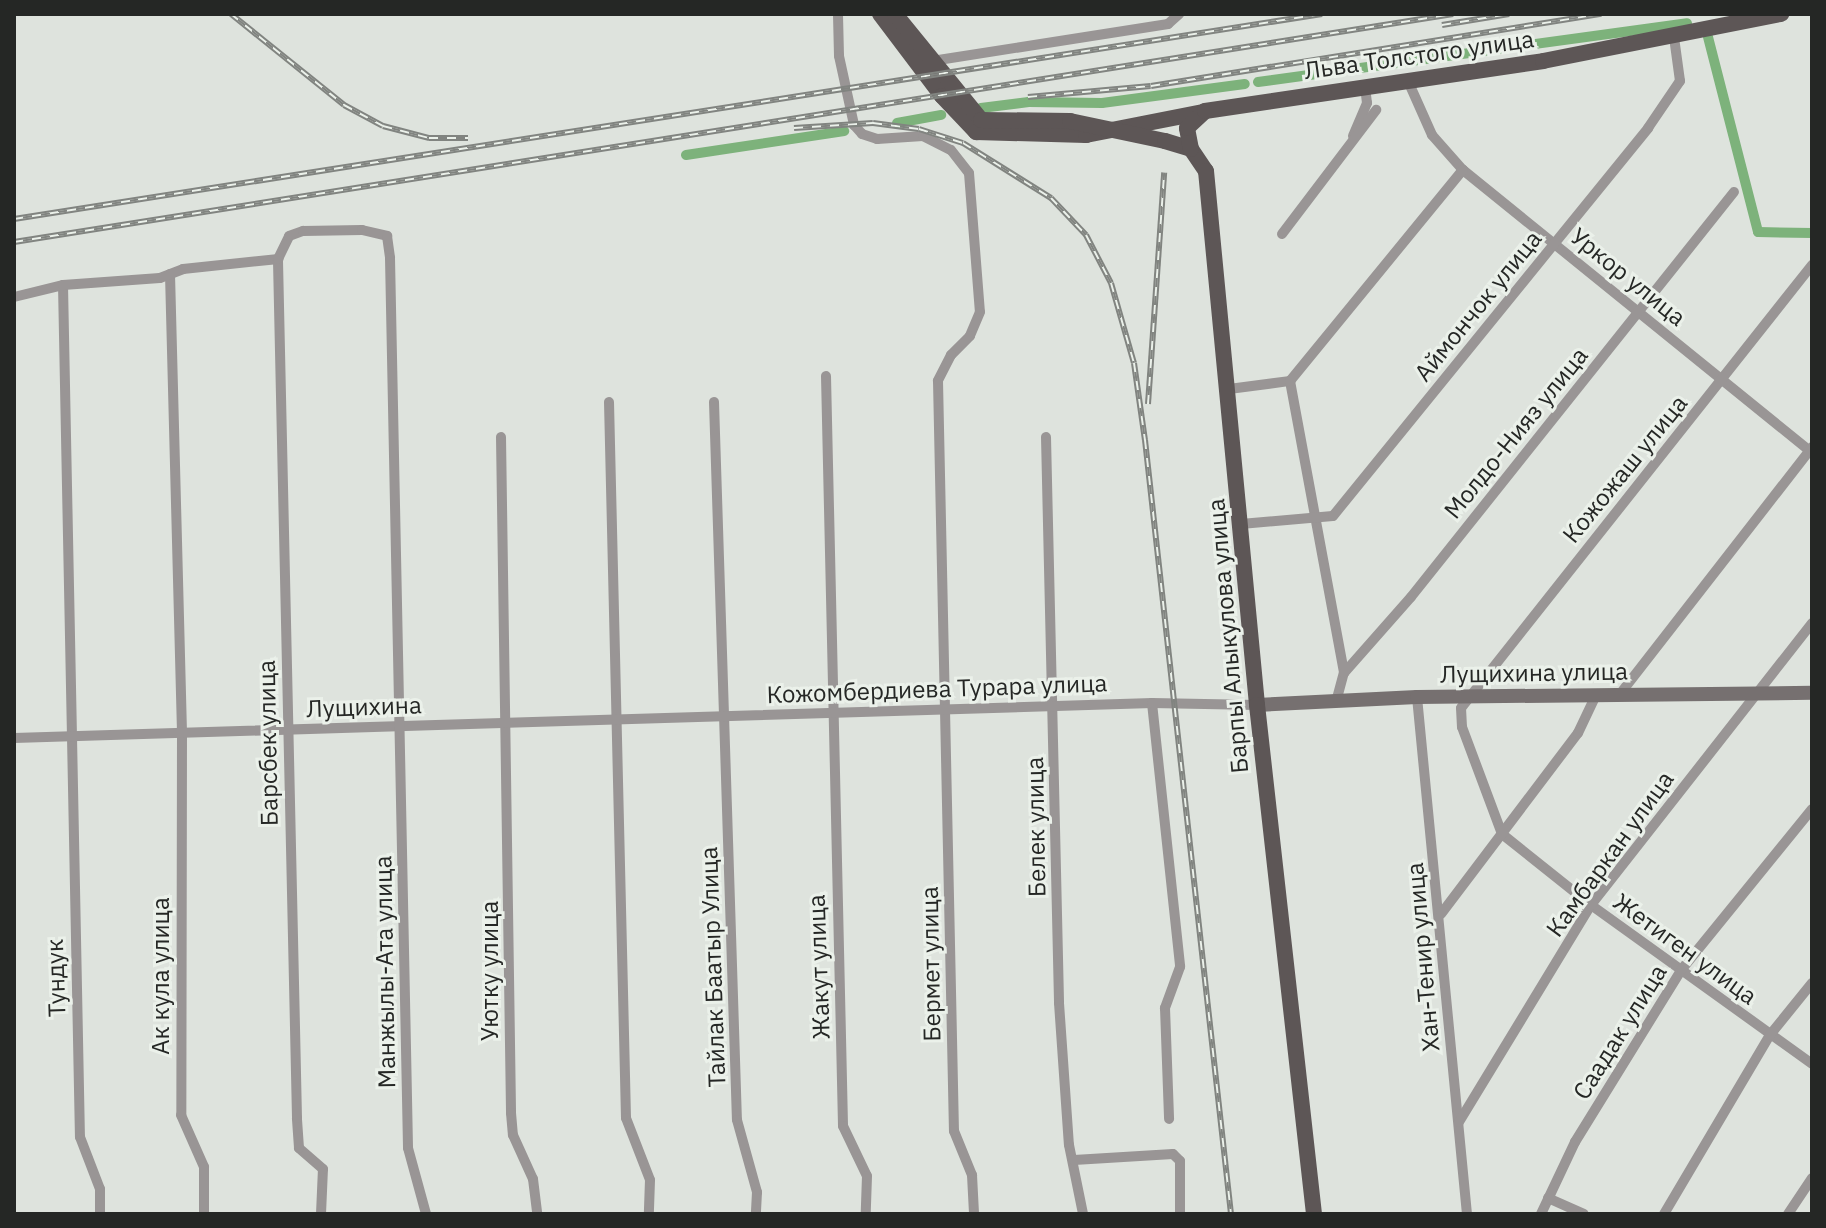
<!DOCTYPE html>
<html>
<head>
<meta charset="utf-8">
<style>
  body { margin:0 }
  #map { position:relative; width:1826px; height:1228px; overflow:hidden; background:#dee3dd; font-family:"IBM Plex Sans",sans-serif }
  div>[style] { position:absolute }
  .canal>* { height:10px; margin:-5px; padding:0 5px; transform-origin:5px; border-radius:5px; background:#7db27b }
  .street>* { height:10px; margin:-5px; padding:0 5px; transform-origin:5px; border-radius:5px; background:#999595 }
  .secondary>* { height:14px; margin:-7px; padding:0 7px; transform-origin:7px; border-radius:7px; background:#767070 }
  .primary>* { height:16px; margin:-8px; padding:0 8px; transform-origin:8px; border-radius:8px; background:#5d5656 }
  .rail>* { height:6px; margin-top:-3px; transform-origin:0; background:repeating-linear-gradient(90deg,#ebf1ea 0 9px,#818480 0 18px); box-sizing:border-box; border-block:2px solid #818480 }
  span { translate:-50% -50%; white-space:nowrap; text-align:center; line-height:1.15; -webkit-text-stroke:6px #ebf1ea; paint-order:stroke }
  .street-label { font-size:24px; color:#252725 }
  .frame { position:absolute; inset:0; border:16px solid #252725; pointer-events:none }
</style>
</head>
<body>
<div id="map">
  <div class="canal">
    <i style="left:1708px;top:37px;width:201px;rotate:75.6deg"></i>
    <i style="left:1758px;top:232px;width:54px;rotate:1.1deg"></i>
    <i style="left:1258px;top:82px;width:433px;rotate:-7.8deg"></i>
    <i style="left:981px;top:108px;width:48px;rotate:-7.1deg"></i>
    <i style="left:1029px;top:102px;width:73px;rotate:0.8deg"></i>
    <i style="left:1102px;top:103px;width:144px;rotate:-7.6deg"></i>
    <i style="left:897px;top:123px;width:45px;rotate:-10.3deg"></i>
    <i style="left:686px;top:155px;width:160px;rotate:-8.6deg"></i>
  </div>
  <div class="street">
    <i style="left:838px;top:15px;width:41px;rotate:88.6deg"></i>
    <i style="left:839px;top:56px;width:71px;rotate:77.7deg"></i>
    <i style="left:854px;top:125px;width:12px;rotate:48deg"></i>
    <i style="left:862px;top:134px;width:16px;rotate:18deg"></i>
    <i style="left:877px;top:139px;width:46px;rotate:-3.7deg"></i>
    <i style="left:923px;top:136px;width:31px;rotate:27deg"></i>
    <i style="left:951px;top:150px;width:29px;rotate:52deg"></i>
    <i style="left:969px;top:173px;width:139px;rotate:85.5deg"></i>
    <i style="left:980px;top:312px;width:26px;rotate:113deg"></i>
    <i style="left:970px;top:336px;width:27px;rotate:135deg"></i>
    <i style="left:951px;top:355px;width:29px;rotate:117deg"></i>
    <i style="left:938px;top:381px;width:750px;rotate:88.78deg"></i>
    <i style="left:954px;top:1131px;width:48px;rotate:67.8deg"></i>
    <i style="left:972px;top:1175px;width:39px;rotate:87deg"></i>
    <i style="left:932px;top:61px;width:239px;rotate:-8.9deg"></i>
    <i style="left:1168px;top:24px;width:15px;rotate:-42deg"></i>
    <i style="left:1408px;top:81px;width:59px;rotate:66deg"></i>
    <i style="left:1432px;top:135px;width:47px;rotate:48.5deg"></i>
    <i style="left:1463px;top:170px;width:449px;rotate:39deg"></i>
    <i style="left:1353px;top:136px;width:36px;rotate:-67deg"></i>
    <i style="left:1367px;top:103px;width:16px;rotate:-97deg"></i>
    <i style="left:1282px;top:234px;width:156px;rotate:-52.8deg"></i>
    <i style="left:1812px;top:265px;width:565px;rotate:128.39deg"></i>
    <i style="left:1461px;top:708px;width:19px;rotate:87deg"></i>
    <i style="left:1462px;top:727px;width:114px;rotate:69.5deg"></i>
    <i style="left:1502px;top:834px;width:114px;rotate:38.6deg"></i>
    <i style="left:1591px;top:905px;width:272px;rotate:35.7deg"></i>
    <i style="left:170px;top:274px;width:459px;rotate:88.5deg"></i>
    <i style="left:182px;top:733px;width:382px;rotate:90.1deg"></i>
    <i style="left:181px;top:1115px;width:57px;rotate:66.1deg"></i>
    <i style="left:204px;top:1167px;width:47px;rotate:90deg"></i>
    <i style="left:63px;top:285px;width:852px;rotate:88.86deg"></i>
    <i style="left:80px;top:1137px;width:56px;rotate:69deg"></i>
    <i style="left:100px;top:1189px;width:25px;rotate:90deg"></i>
    <i style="left:14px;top:297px;width:50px;rotate:-13.8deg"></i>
    <i style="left:63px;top:285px;width:97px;rotate:-4.1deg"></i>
    <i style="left:160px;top:278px;width:25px;rotate:-21deg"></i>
    <i style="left:183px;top:269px;width:96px;rotate:-6deg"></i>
    <i style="left:826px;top:376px;width:750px;rotate:88.7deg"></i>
    <i style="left:843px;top:1126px;width:55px;rotate:64.4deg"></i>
    <i style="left:867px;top:1176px;width:38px;rotate:92deg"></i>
    <i style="left:1290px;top:381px;width:297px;rotate:79.5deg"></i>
    <i style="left:1229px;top:389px;width:62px;rotate:-7.5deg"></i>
    <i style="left:1290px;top:381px;width:273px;rotate:-50.7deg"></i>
    <i style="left:609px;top:402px;width:716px;rotate:88.64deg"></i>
    <i style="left:626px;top:1118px;width:66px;rotate:68.8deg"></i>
    <i style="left:650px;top:1180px;width:34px;rotate:92deg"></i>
    <i style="left:714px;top:402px;width:718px;rotate:88.17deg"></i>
    <i style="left:737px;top:1120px;width:75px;rotate:74.5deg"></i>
    <i style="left:757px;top:1192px;width:22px;rotate:93deg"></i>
    <i style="left:501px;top:437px;width:676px;rotate:89.15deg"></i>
    <i style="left:511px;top:1113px;width:22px;rotate:85deg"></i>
    <i style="left:513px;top:1135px;width:48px;rotate:65.6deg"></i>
    <i style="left:533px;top:1179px;width:35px;rotate:83deg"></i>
    <i style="left:1046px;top:437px;width:566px;rotate:88.68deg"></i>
    <i style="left:1059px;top:1003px;width:142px;rotate:86deg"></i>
    <i style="left:1069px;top:1145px;width:70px;rotate:78.5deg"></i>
    <i style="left:1241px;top:524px;width:92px;rotate:-5deg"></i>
    <i style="left:1333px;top:516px;width:500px;rotate:-50.9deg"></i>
    <i style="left:1648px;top:128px;width:57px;rotate:-55.8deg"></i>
    <i style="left:1680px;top:81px;width:44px;rotate:-97.8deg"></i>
    <i style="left:1620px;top:694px;width:313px;rotate:-52.1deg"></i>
    <i style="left:1417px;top:697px;width:519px;rotate:84.48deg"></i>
    <i style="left:1336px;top:702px;width:30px;rotate:-75deg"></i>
    <i style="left:1344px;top:673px;width:101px;rotate:-48.6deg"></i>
    <i style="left:1411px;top:597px;width:518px;rotate:-51.43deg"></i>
    <i style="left:1152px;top:703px;width:265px;rotate:83.9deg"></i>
    <i style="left:1180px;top:967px;width:44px;rotate:110.1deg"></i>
    <i style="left:1165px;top:1008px;width:111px;rotate:87.9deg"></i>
    <i style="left:14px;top:738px;width:1139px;rotate:-1.76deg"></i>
    <i style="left:1152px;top:703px;width:105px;rotate:1.1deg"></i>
    <i style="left:1441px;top:914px;width:227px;rotate:-52.9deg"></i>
    <i style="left:1578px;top:733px;width:42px;rotate:-64.7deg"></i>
    <i style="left:1459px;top:1122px;width:254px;rotate:-58.7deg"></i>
    <i style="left:1591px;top:905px;width:358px;rotate:-51.9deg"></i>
    <i style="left:1074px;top:1160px;width:99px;rotate:-3.5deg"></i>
    <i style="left:1173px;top:1154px;width:10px;rotate:45deg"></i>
    <i style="left:1180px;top:1161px;width:53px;rotate:90deg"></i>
    <i style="left:1548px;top:1198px;width:39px;rotate:24deg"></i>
    <i style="left:321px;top:1214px;width:45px;rotate:-87.5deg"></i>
    <i style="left:323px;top:1169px;width:32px;rotate:-139deg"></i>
    <i style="left:299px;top:1148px;width:30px;rotate:-94deg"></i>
    <i style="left:297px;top:1118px;width:859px;rotate:-91.27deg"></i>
    <i style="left:278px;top:259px;width:25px;rotate:-64deg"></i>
    <i style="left:289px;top:236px;width:15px;rotate:-20deg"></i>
    <i style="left:303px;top:231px;width:59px;rotate:-1deg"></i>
    <i style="left:362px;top:230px;width:26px;rotate:13deg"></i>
    <i style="left:387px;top:236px;width:22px;rotate:82deg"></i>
    <i style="left:390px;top:258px;width:890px;rotate:88.84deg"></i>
    <i style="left:408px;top:1148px;width:68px;rotate:74.7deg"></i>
    <i style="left:1541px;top:1214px;width:80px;rotate:-64.7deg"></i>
    <i style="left:1575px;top:1142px;width:203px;rotate:-58.3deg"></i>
    <i style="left:1682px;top:969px;width:206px;rotate:-50.9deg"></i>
    <i style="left:1664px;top:1214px;width:208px;rotate:-59.4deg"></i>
    <i style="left:1770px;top:1035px;width:67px;rotate:-51.1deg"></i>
    <i style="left:1788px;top:1214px;width:43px;rotate:-56.3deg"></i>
  </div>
  <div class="secondary">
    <i style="left:1257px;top:705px;width:160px;rotate:-2.9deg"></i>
    <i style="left:1417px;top:697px;width:395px;rotate:-0.6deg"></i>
  </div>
  <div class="primary">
    <i style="left:880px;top:14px;width:103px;rotate:52.9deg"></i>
    <i style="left:942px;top:96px;width:50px;rotate:46.6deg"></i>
    <i style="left:976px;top:132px;width:110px;rotate:1.6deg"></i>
    <i style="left:1086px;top:135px;width:119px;rotate:-11.1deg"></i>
    <i style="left:895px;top:14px;width:136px;rotate:50.9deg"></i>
    <i style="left:981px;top:120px;width:89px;rotate:0.6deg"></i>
    <i style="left:1070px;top:121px;width:97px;rotate:11.9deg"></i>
    <i style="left:1165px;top:141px;width:27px;rotate:17deg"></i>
    <i style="left:1191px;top:149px;width:27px;rotate:56deg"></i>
    <i style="left:1206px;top:171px;width:536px;rotate:84.54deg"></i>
    <i style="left:1257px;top:705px;width:512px;rotate:83.61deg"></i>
    <i style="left:1191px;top:149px;width:21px;rotate:-101deg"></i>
    <i style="left:1187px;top:128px;width:25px;rotate:-43deg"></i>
    <i style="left:1205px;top:111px;width:342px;rotate:-8.4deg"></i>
    <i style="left:1543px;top:61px;width:243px;rotate:-11.2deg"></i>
  </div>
  <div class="rail">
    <i style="left:231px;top:14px;width:145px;rotate:38.8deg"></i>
    <i style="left:344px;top:105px;width:44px;rotate:28.3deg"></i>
    <i style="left:383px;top:126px;width:48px;rotate:14.6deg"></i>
    <i style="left:429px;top:138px;width:39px"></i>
    <i style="left:1442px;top:25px;width:68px;rotate:-9.3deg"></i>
    <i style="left:1028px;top:97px;width:123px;rotate:-5.1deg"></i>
    <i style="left:1151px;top:86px;width:456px;rotate:-9.1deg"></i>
    <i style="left:794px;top:128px;width:79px;rotate:-3.6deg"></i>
    <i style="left:873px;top:123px;width:46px;rotate:7.4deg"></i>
    <i style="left:919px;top:129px;width:46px;rotate:17.7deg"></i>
    <i style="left:963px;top:143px;width:104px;rotate:32deg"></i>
    <i style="left:1051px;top:198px;width:51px;rotate:46.6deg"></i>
    <i style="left:1086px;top:235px;width:54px;rotate:62.5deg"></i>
    <i style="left:1111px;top:283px;width:83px;rotate:74deg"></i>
    <i style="left:1134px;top:363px;width:78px;rotate:81.9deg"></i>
    <i style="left:1145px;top:440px;width:779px;rotate:83.66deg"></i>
    <i style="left:14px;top:219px;width:1324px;rotate:-8.91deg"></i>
    <i style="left:14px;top:242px;width:1457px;rotate:-9deg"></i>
    <i style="left:1148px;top:404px;width:232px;rotate:-86deg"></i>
  </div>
  <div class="street-label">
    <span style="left:1419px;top:55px;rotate:-8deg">Льва Толстого улица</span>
    <span style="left:1628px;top:277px;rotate:39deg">Уркор улица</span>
    <span style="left:1478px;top:306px;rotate:-51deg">Аймончок улица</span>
    <span style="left:1516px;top:433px;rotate:-51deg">Молдо-Нияз улица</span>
    <span style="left:1625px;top:469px;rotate:-51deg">Кожожаш улица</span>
    <span style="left:1228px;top:636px;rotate:-95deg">Барпы Алыкулова улица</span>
    <span style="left:1534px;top:673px;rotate:-1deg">Лущихина улица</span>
    <span style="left:937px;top:689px;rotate:-2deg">Кожомбердиева Турара улица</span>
    <span style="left:364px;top:707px;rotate:-2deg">Лущихина</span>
    <span style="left:268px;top:743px;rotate:-91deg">Барсбек улица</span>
    <span style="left:1036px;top:827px;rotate:-91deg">Белек улица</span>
    <span style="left:1610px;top:854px;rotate:-54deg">Камбаркан улица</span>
    <span style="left:1685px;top:949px;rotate:36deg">Жетиген улица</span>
    <span style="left:1423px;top:957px;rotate:-95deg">Хан-Тенир улица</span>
    <span style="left:931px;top:964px;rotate:-91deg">Бермет улица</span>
    <span style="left:713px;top:967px;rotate:-92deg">Тайлак Баатыр Улица</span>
    <span style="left:819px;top:967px;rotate:-92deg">Жакут улица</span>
    <span style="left:490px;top:971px;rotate:-90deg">Уютку улица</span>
    <span style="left:385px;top:972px;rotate:-91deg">Манжылы-Ата улица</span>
    <span style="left:161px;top:976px;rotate:-90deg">Ак кула улица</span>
    <span style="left:56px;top:978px;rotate:-92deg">Тундук</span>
    <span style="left:1620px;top:1032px;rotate:-58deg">Саадак улица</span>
  </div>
  <div class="frame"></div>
</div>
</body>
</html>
